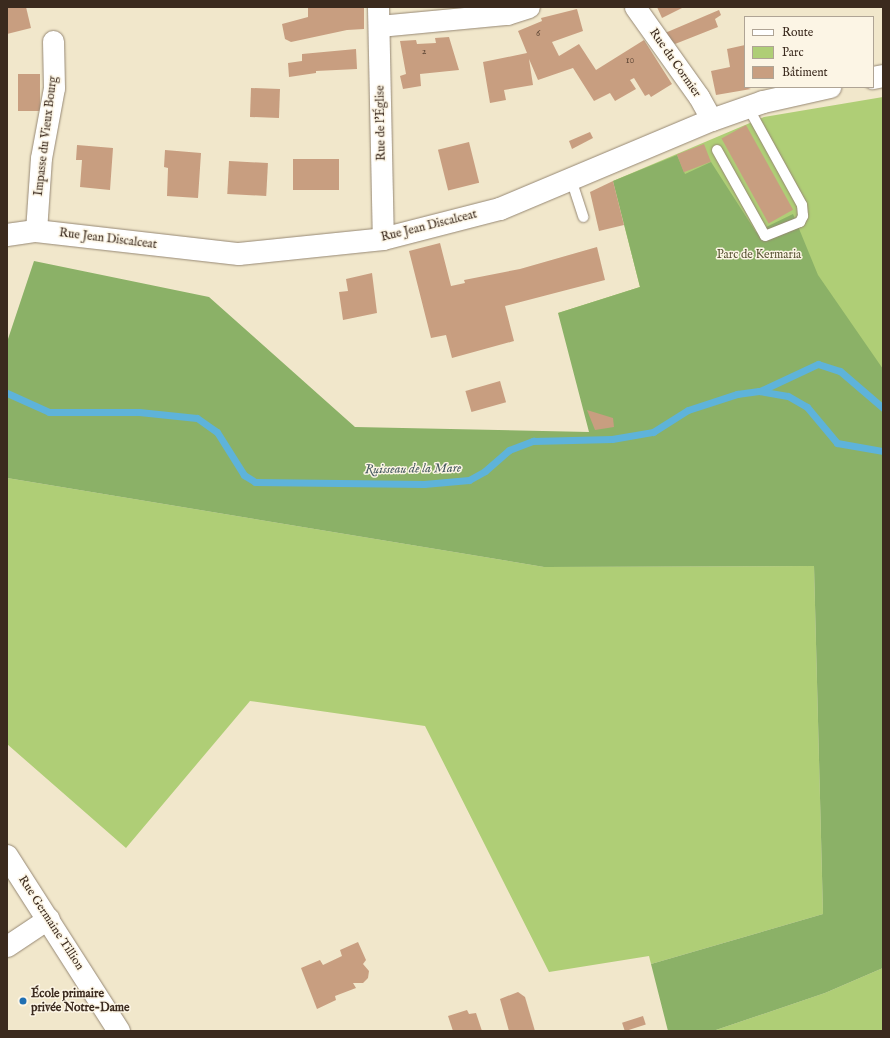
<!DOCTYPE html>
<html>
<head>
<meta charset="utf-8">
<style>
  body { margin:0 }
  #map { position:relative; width:890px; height:1038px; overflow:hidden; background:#f1e7cb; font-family:"IM FELL English",serif }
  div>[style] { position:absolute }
  .green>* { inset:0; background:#afce76 }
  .forest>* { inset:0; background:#8bb167 }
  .stream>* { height:7px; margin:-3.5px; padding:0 3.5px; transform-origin:3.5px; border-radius:3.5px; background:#5eb3da }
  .building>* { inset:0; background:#c89e80; transform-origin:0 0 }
  .roads { filter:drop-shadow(0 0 1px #968874) drop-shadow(0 0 1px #968874) }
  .lane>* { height:10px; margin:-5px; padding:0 5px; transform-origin:5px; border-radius:5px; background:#fff }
  .street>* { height:21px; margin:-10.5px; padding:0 10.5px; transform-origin:10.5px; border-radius:10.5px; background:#fff }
  .secondary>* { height:22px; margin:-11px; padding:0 11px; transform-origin:11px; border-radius:11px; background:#fff }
  .dots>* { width:11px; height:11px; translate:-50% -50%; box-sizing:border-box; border:2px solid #fcf5e5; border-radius:50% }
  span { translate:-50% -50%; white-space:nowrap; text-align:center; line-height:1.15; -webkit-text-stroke:3px #fcf5e5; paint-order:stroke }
  .number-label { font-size:10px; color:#5e4736 }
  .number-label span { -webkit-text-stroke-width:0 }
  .street-label { font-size:12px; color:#3b2a1e }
  .park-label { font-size:12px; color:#585334 }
  .poi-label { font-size:12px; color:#3b2a1e; font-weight:700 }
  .left { translate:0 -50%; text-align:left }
  .water-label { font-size:13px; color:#475a60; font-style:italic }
  .frame { position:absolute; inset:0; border:8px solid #3b2a1e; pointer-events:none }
  .legend { position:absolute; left:744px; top:16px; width:130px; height:72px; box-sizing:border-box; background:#fcf5e5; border:1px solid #afa495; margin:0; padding:5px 7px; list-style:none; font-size:12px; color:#3b2a1e }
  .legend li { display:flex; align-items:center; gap:8px; height:20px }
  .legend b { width:20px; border:1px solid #afa495 }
</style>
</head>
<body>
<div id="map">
  <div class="green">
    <i style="clip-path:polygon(883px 97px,883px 446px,558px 313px,640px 287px,613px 181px,764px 117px)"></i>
    <i style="clip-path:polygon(7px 478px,544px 567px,814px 566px,823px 914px,651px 964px,649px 956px,549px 972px,425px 726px,250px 701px,126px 848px,7px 744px)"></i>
    <i style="clip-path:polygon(883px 968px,883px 1031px,713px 1031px,825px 993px)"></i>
  </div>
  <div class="forest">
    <i style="clip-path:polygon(677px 155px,685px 174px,711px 162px,756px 232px,793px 214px,818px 275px,883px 369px,883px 968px,825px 993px,713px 1031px,668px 1031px,651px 964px,823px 914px,814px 566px,544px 567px,7px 478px,7px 342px,34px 261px,209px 297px,355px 427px,589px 432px,558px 313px,640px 287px,613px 181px)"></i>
  </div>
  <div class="stream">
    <i style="left:760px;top:391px;width:64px;rotate:-25deg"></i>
    <i style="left:818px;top:364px;width:23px;rotate:18deg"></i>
    <i style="left:840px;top:371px;width:57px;rotate:40.7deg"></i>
    <i style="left:7px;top:393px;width:46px;rotate:24.3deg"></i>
    <i style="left:49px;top:412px;width:90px"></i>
    <i style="left:139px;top:412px;width:58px;rotate:5.9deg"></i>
    <i style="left:197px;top:418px;width:24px;rotate:35deg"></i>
    <i style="left:217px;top:432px;width:51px;rotate:57.9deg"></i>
    <i style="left:244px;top:475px;width:13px;rotate:32deg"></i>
    <i style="left:255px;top:482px;width:169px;rotate:0.7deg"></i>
    <i style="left:424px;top:484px;width:45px;rotate:-5.1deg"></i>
    <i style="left:469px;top:480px;width:18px;rotate:-29deg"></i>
    <i style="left:485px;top:471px;width:32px;rotate:-41deg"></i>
    <i style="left:509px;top:450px;width:26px;rotate:-21deg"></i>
    <i style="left:533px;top:441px;width:79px;rotate:-1.5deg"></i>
    <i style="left:612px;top:439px;width:42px;rotate:-9.7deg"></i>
    <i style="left:653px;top:432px;width:41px;rotate:-32.2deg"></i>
    <i style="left:688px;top:410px;width:52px;rotate:-18.1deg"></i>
    <i style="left:737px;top:394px;width:22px;rotate:-8deg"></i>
    <i style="left:759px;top:391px;width:29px;rotate:10deg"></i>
    <i style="left:788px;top:396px;width:22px;rotate:30deg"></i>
    <i style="left:807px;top:407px;width:47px;rotate:50.2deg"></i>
    <i style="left:837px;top:443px;width:47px;rotate:9.9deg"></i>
  </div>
  <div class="building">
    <i style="clip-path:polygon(7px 7px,26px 7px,31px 28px,7px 34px)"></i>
    <i style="clip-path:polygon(308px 7px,364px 7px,364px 29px,347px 30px,291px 42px,285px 39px,282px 24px,308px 17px)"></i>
    <i style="clip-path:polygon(657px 7px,684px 7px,662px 18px)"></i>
    <i style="clip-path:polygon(577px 9px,583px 31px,552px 42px,559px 56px,579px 44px,596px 70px,644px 40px,672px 84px,651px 97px,649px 94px,645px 96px,634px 78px,630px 80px,636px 89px,615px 101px,610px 93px,594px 101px,573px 68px,538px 80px,529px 59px,533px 85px,504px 90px,506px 100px,490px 103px,483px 62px,527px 53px,518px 31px,542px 21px,541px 18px)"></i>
    <i style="clip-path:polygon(719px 10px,721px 15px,715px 19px,718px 27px,675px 44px,665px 33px)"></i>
    <i style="clip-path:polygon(449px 37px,459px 70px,420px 74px,421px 86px,403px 89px,400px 76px,406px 74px,400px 41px,416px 40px,417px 44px,436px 43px,435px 38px)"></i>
    <i style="clip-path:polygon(745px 45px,745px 87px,751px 89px,716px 95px,711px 71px,730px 67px,727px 49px)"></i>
    <i style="clip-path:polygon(356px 49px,357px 69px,316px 71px,316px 73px,289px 77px,288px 63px,302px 61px,302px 54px)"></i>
    <i style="left:18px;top:74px;width:22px;height:37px"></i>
    <i style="left:251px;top:88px;width:29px;height:29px;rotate:2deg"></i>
    <i style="left:746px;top:125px;width:97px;height:28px;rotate:61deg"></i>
    <i style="clip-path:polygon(590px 132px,593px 138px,572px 149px,569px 141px)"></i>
    <i style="left:469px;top:142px;width:42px;height:32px;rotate:76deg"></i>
    <i style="left:704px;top:144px;width:19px;height:29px;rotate:69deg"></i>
    <i style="clip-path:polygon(77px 145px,113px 148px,110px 190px,80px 187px,82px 160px,76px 160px)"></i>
    <i style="clip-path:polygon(165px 150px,201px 153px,198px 198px,167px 196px,168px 168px,164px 167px)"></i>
    <i style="left:293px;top:159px;width:46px;height:31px"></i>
    <i style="left:229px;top:161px;width:39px;height:33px;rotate:3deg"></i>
    <i style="clip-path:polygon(613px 181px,624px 225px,599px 231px,590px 192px)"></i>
    <i style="clip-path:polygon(440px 243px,451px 286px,465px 283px,464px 280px,520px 269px,597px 247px,605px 280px,505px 306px,514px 341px,452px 358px,446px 335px,431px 338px,409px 251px)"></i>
    <i style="clip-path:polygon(372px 273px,377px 313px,343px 320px,339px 292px,348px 291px,346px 279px)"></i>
    <i style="left:500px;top:381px;width:22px;height:36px;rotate:74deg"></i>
    <i style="clip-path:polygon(587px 410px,613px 418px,614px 427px,595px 430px)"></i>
    <i style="clip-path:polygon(358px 942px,366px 960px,363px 964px,369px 971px,368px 978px,363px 983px,353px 983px,356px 988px,335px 996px,336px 1000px,317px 1009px,301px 968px,320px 960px,323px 965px,342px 956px,340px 950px)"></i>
    <i style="clip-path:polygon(518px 992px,525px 997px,535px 1031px,509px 1031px,500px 999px)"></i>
    <i style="clip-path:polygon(467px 1010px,469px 1014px,476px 1013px,482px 1031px,453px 1031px,448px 1016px)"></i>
    <i style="left:643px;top:1016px;width:9px;height:22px;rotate:72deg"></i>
  </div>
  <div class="roads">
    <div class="lane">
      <i style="left:717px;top:150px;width:98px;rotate:60.8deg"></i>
      <i style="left:765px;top:236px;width:38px;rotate:-22deg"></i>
      <i style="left:800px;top:222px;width:7px;rotate:-63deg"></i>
      <i style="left:803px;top:216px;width:11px;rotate:-95deg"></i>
      <i style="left:802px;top:205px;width:112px;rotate:-118.9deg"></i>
      <i style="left:571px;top:179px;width:40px;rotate:72deg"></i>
    </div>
    <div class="street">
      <i style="left:378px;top:7px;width:232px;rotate:88.8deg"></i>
      <i style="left:635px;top:7px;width:110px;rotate:54.6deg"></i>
      <i style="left:699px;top:97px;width:26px;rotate:61deg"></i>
      <i style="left:379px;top:26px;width:129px;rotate:-5.4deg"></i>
      <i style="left:507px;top:14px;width:23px;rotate:-18deg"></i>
      <i style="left:36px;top:231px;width:73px;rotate:-86.1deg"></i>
      <i style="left:41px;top:158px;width:71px;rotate:-79.5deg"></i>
      <i style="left:54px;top:88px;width:47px;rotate:-91.2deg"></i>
      <i style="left:7px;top:946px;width:50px;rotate:-33.7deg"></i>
    </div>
    <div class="secondary">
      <i style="left:873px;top:78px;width:10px;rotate:-11deg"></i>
      <i style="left:7px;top:235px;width:29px;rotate:-8deg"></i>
      <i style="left:36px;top:231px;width:204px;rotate:6.5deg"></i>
      <i style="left:239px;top:254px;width:145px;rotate:-5.9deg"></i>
      <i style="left:383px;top:239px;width:121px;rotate:-14.4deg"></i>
      <i style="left:500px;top:209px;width:230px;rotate:-22.8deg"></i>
      <i style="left:712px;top:120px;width:54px;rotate:-19.4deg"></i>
      <i style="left:763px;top:102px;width:69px;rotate:-12.6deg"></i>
      <i style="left:7px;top:856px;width:208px;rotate:57.4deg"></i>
    </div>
  </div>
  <div class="dots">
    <i style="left:23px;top:1001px;background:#1f6fb2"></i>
  </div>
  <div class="number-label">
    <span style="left:538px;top:34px">6</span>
    <span style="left:424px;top:52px">2</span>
    <span style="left:630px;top:61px">10</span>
  </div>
  <div class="street-label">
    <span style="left:675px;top:63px;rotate:55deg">Rue du Cormier</span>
    <span style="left:381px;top:123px;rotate:-91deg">Rue de l'Église</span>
    <span style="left:46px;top:136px;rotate:-83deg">Impasse du Vieux Bourg</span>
    <span style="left:429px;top:226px;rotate:-14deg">Rue Jean Discalceat</span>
    <span style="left:108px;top:239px;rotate:7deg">Rue Jean Discalceat</span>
    <span style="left:51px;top:923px;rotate:57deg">Rue Germaine Tillion</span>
  </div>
  <div class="park-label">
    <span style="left:759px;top:255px">Parc de Kermaria</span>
  </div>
  <div class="poi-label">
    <span class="left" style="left:31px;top:1001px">École primaire<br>privée Notre-Dame</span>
  </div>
  <div class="water-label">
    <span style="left:413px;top:470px;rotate:-1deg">Ruisseau de la Mare</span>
  </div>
  <div class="frame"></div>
  <ul class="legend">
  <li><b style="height:5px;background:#fff"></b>Route</li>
  <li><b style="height:11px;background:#afce76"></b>Parc</li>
  <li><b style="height:11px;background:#c89e80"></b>Bâtiment</li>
  </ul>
</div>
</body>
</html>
